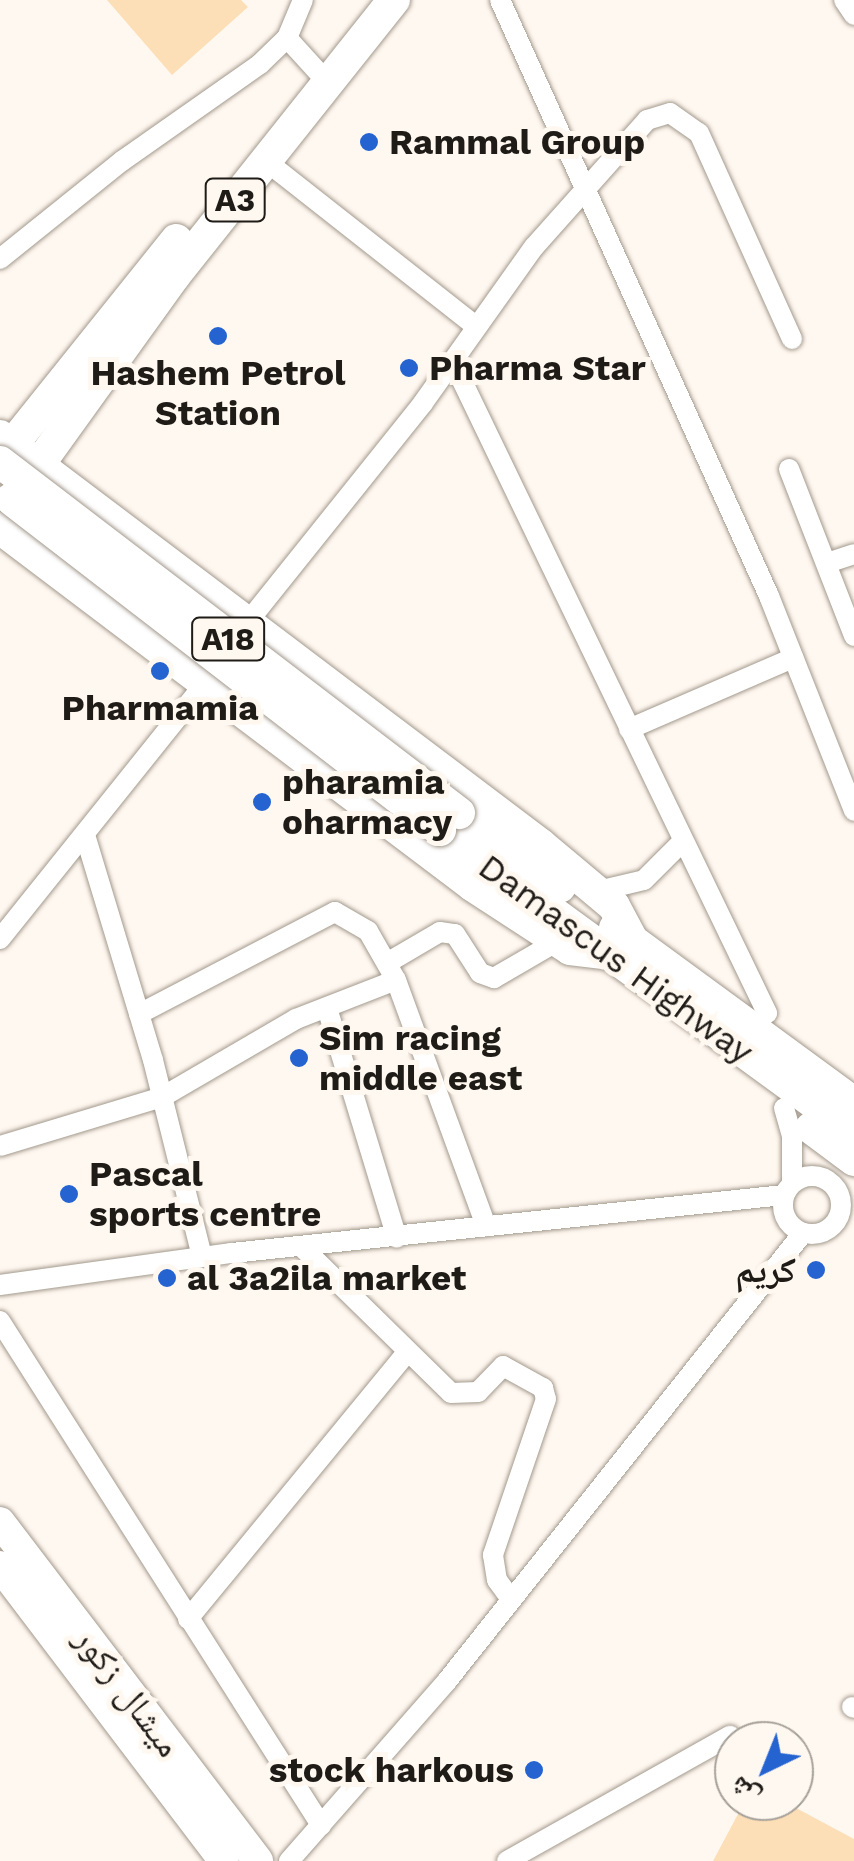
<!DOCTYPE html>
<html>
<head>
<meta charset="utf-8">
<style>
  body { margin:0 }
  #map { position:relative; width:854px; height:1861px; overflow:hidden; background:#fff8f0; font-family:"Work Sans","Noto Naskh Arabic",sans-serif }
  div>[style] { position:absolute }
  .green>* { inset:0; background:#fcdeb7 }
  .roads { filter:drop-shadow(0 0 2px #a3998d) drop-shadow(0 0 2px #a3998d) }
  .minor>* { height:20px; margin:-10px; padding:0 10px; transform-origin:10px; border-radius:10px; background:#fff }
  .minor>.ring { margin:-10px; padding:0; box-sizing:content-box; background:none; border:20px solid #fff; border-radius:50% }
  .primary>* { height:30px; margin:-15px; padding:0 15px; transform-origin:15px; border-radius:15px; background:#fff }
  .trunk>* { height:32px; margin:-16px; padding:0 16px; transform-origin:16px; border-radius:16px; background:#fff }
  .bridges { filter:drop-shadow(0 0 2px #a3998d) drop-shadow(0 0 2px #a3998d) }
  .trunk-bridge>* { height:32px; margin:-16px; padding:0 16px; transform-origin:16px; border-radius:16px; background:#fff }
  .dots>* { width:28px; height:28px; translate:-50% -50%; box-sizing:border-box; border:5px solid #fff8f0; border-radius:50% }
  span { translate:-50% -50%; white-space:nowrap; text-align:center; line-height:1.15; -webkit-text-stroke:10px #fff8f0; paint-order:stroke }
  .shield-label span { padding:2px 8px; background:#fff8f0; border:2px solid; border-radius:8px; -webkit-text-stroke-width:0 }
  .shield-label { font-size:32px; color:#1f1b17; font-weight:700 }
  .poi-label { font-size:35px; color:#1f1b17; font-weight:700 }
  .left { translate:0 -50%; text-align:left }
  .right { translate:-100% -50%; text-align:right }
  .street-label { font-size:35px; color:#1f1b17 }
  .north { position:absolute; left:714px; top:1721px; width:100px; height:100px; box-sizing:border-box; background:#fff8f0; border:2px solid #a5a099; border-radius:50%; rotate:223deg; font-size:28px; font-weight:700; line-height:40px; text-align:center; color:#1f1b17 }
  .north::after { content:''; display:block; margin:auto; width:35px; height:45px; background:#2463d0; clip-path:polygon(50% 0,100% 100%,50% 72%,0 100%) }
</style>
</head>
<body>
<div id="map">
  <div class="green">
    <i style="clip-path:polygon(107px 0,241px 0,248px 7px,172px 75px)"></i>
    <i style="clip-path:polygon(745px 1801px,783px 1801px,854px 1839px,854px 1861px,713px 1861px)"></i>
  </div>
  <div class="roads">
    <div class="minor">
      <i style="left:500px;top:0;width:654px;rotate:65.71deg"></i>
      <i style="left:769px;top:596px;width:231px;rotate:68.4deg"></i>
      <i style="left:844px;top:0;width:18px;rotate:56deg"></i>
      <i style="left:287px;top:38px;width:62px;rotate:47.6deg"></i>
      <i style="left:266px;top:161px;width:267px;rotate:38.2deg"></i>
      <i style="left:0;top:259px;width:156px;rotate:-38.8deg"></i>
      <i style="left:122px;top:161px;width:169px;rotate:-35.1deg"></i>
      <i style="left:260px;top:64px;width:37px;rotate:-44deg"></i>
      <i style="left:287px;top:38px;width:41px;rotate:-67.2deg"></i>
      <i style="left:453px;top:362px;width:723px;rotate:64.25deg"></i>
      <i style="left:789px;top:469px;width:179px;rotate:68.7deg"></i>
      <i style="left:827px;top:563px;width:28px;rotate:-18deg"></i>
      <i style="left:247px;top:623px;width:282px;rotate:-51.3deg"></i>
      <i style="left:423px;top:403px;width:191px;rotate:-54.6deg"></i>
      <i style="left:534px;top:247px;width:170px;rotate:-48.3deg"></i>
      <i style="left:647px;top:120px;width:24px;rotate:-17deg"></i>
      <i style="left:670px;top:113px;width:35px;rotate:35deg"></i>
      <i style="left:699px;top:133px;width:226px;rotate:65.7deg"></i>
      <i style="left:629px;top:729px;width:179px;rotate:-23.4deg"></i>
      <i style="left:85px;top:835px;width:235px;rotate:73.2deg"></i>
      <i style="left:153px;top:1060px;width:203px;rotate:76deg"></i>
      <i style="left:598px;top:891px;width:47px;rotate:-13.4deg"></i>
      <i style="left:644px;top:880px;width:52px;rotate:-45deg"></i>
      <i style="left:0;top:939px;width:324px;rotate:-51.3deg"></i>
      <i style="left:387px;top:963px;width:61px;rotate:-30.3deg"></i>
      <i style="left:440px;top:932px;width:15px;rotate:8deg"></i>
      <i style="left:455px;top:934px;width:46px;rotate:57.3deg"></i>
      <i style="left:480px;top:973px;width:15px;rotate:20deg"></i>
      <i style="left:494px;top:978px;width:72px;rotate:-30.1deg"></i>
      <i style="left:327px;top:1008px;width:240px;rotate:73.1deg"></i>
      <i style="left:139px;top:1014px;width:221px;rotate:-27.5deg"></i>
      <i style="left:335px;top:912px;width:38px;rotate:30deg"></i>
      <i style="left:368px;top:931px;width:56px;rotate:60.3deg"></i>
      <i style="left:784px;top:1108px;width:29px;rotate:74deg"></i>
      <i style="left:792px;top:1136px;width:47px;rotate:90deg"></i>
      <i style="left:0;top:1146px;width:169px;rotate:-16.8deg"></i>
      <i style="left:162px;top:1097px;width:155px;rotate:-30.2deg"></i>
      <i style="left:296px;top:1019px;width:107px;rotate:-21.3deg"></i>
      <i style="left:396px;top:980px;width:262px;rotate:69.9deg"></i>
      <i class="ring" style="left:783px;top:1176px;width:38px;height:38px"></i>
      <i style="left:303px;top:1248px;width:207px;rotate:44.4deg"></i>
      <i style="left:451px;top:1393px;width:27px;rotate:-2deg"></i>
      <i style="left:478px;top:1392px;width:36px;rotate:-46deg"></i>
      <i style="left:503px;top:1366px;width:46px;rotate:28.8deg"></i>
      <i style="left:543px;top:1388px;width:11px;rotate:75deg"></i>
      <i style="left:546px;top:1399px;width:165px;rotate:108.8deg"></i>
      <i style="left:493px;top:1555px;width:25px;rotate:81deg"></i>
      <i style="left:497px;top:1580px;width:24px;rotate:54deg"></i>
      <i style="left:0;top:1285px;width:234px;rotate:-7.9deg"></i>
      <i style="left:232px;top:1253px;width:555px;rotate:-6deg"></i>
      <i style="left:0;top:1321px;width:598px;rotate:57.51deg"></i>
      <i style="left:188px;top:1619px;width:345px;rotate:-50.6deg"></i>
      <i style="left:852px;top:1707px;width:2px;rotate:27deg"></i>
      <i style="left:289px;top:1861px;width:240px;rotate:-48.7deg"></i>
      <i style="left:447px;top:1681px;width:572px;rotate:-51.53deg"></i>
      <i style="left:507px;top:1861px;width:256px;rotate:-29.3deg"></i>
    </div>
    <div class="primary">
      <i style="left:0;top:1522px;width:426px;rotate:52.7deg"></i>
      <i style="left:0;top:1566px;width:370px;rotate:52.8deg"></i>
    </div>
    <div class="trunk">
      <i style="left:0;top:436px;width:678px;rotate:37.09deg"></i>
      <i style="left:541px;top:845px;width:95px;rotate:39.9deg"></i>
      <i style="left:614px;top:906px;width:38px;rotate:62deg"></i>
      <i style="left:0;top:460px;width:282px;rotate:-51.3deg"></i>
      <i style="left:27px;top:481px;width:254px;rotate:-54.3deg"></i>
      <i style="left:175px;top:275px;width:352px;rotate:-51.5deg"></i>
      <i style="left:0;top:528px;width:592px;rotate:37.1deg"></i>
      <i style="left:472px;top:885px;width:117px;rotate:33.1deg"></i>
      <i style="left:570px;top:949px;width:40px;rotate:7.1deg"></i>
      <i style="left:459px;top:813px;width:125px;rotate:36.2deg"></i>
      <i style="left:440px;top:830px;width:512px;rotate:36.11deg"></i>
      <i style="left:615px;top:928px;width:296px;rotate:36.2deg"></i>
      <i style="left:811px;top:1128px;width:54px;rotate:36.7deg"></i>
    </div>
  </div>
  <div class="bridges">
    <div class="trunk-bridge">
      <i style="left:0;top:462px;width:578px;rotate:37.41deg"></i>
      <i style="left:11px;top:499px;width:542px;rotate:37.65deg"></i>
    </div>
  </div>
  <div class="dots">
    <i style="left:369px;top:142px;background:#2463d0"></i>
    <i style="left:218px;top:336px;background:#2463d0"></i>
    <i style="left:409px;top:368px;background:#2463d0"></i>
    <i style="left:160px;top:671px;background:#2463d0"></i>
    <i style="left:262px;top:802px;background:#2463d0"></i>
    <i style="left:299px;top:1058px;background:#2463d0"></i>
    <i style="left:69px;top:1194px;background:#2463d0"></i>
    <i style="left:816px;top:1270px;background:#2463d0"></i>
    <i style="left:167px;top:1278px;background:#2463d0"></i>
    <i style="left:534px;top:1770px;background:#2463d0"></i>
  </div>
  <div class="shield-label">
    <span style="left:235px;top:200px">A3</span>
    <span style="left:228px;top:639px">A18</span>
  </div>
  <div class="poi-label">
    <span class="left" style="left:389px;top:142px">Rammal Group</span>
    <span class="left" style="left:429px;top:368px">Pharma Star</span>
    <span style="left:218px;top:393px">Hashem Petrol<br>Station</span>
    <span style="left:160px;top:708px">Pharmamia</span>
    <span class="left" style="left:282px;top:802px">pharamia<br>oharmacy</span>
    <span class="left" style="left:319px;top:1058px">Sim racing<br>middle east</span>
    <span class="left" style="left:89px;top:1194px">Pascal<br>sports centre</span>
    <span class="right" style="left:796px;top:1270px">كريم</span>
    <span class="left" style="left:187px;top:1278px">al 3a2ila market</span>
    <span class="right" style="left:514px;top:1770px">stock harkous</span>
  </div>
  <div class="street-label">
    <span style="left:616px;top:959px;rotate:36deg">Damascus Highway</span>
    <span style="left:128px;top:1692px;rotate:53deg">ميشال زكور</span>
  </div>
  <div class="north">ش</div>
</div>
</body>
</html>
